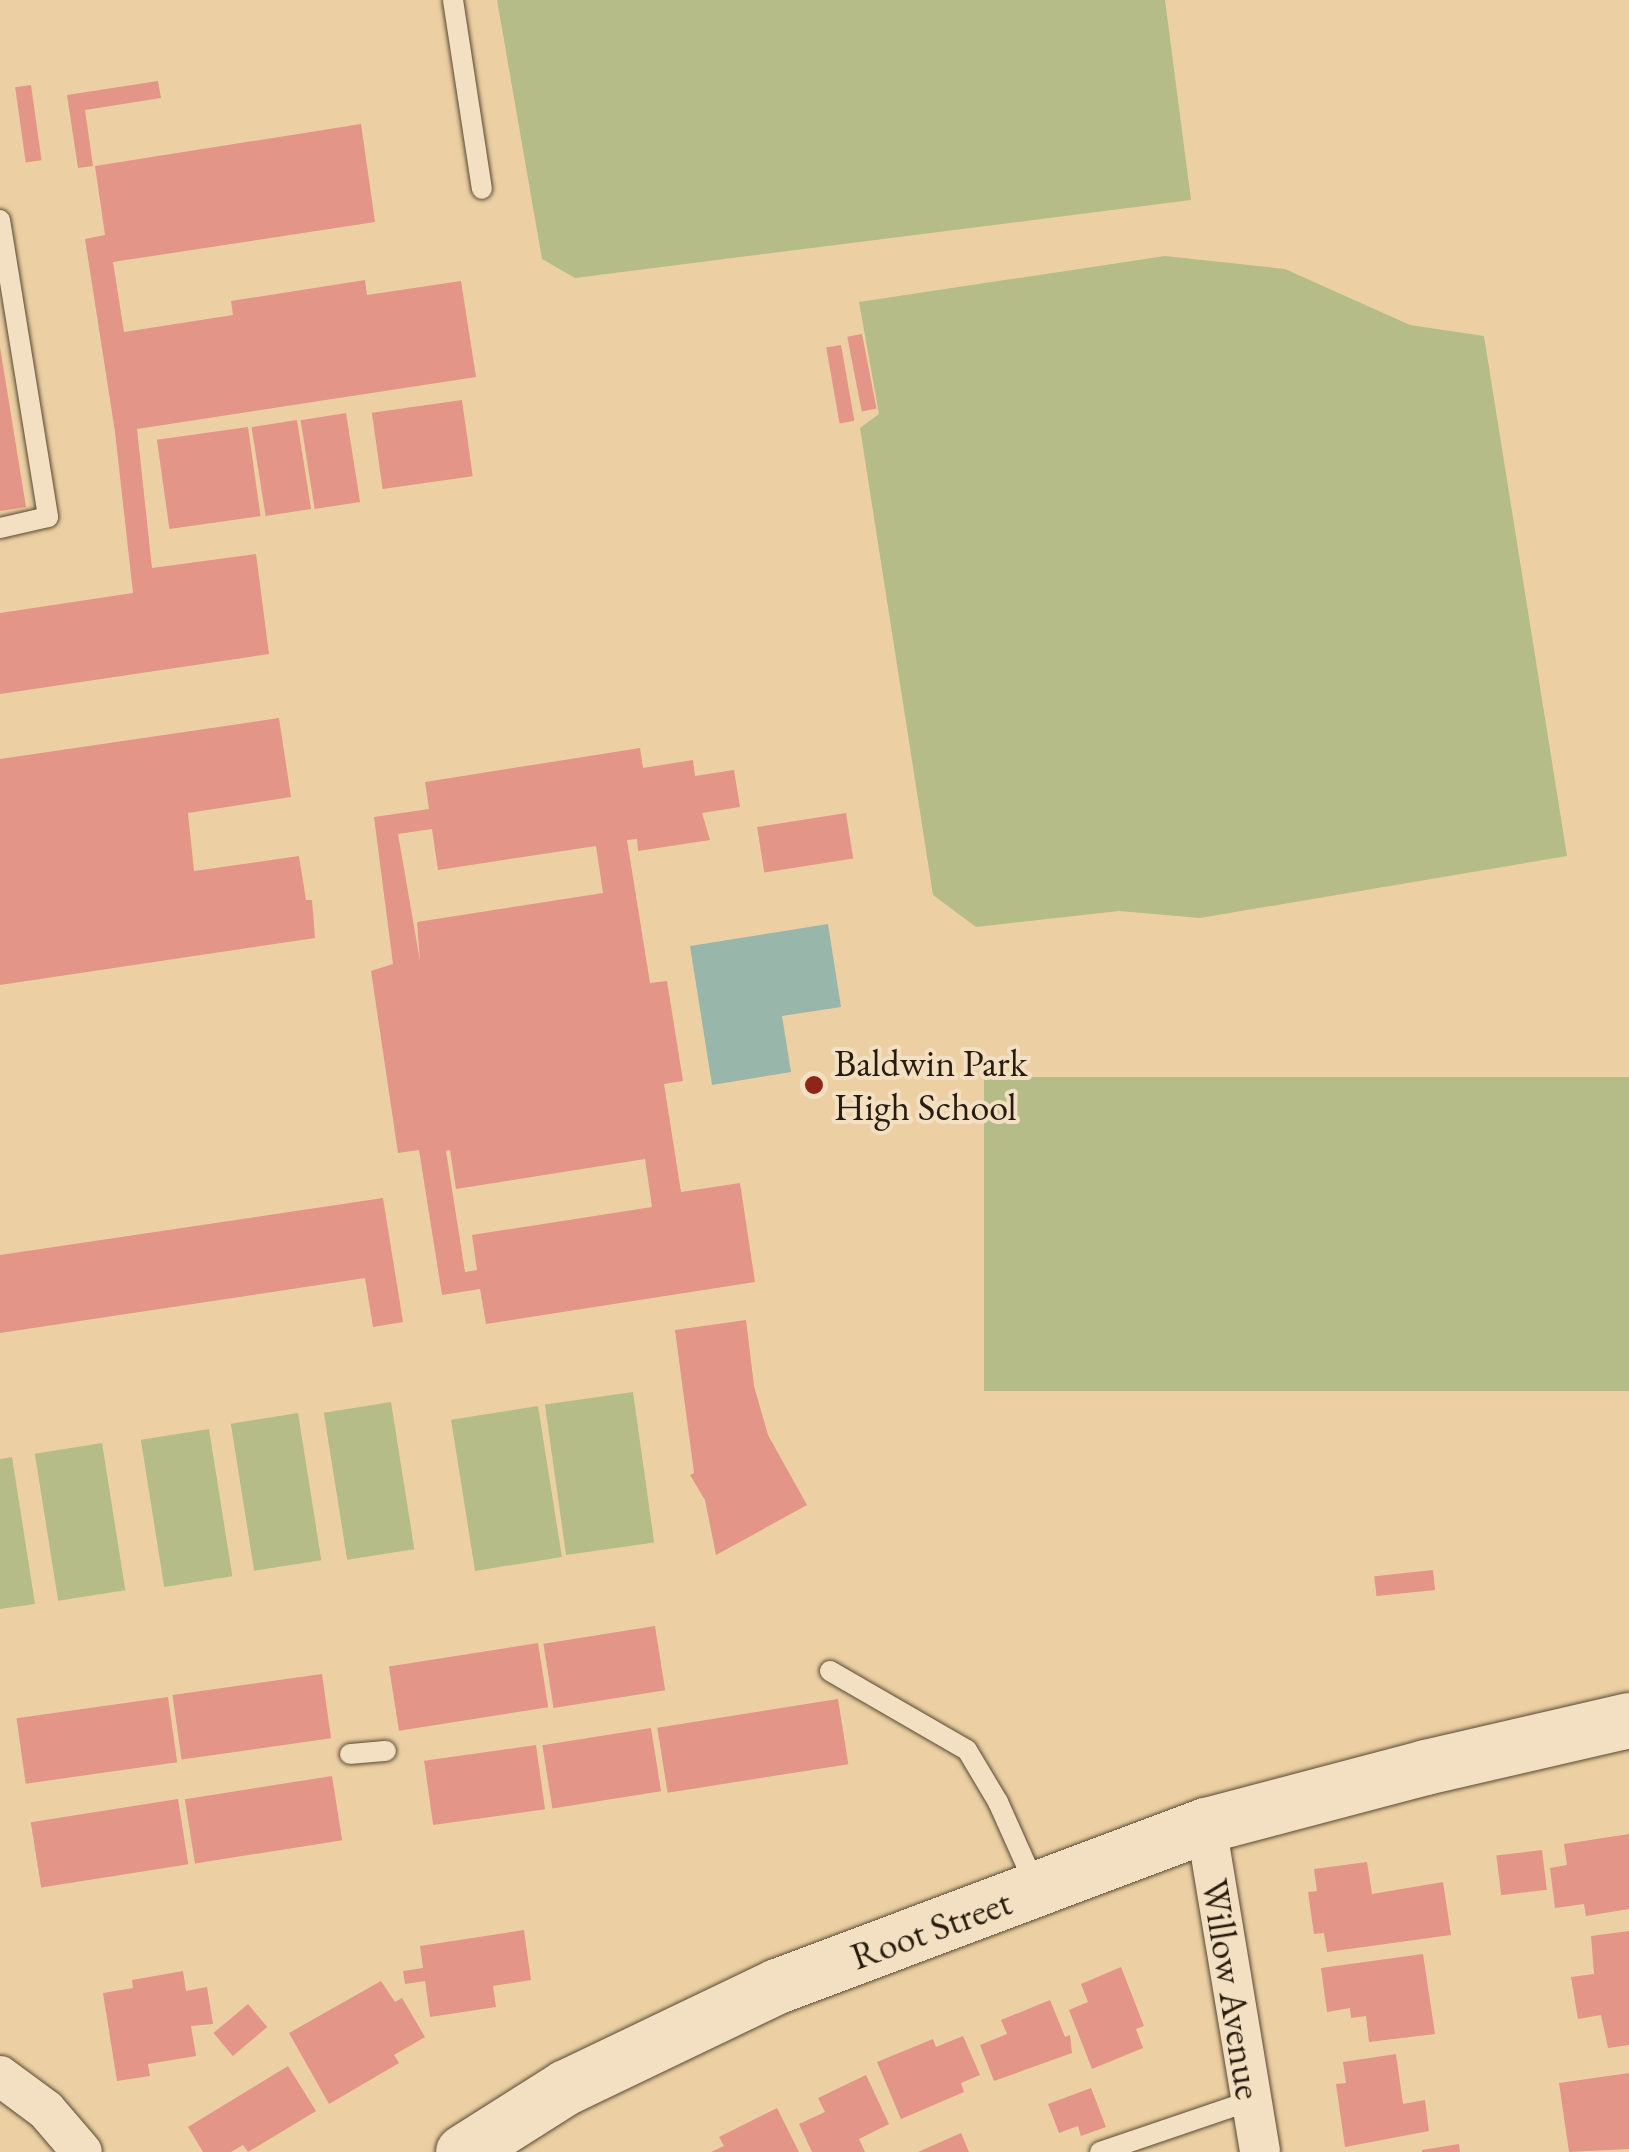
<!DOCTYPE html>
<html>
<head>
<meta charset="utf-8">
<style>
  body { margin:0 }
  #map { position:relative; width:1629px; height:2152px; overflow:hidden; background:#ecd0a3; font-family:"EB Garamond",serif }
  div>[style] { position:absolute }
  .green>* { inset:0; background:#b6bc87; transform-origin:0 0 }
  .water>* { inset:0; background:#99b6ab }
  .building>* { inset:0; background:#e39587; transform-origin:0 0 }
  .roads { filter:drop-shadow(0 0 2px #594933) drop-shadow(0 0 2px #594933) }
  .service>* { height:20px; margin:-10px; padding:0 10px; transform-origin:10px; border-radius:10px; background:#f3e0c3 }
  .minor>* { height:40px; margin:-20px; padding:0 20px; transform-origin:20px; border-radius:20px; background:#f3e0c3 }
  .secondary>* { height:55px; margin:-27.5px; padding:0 27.5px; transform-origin:27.5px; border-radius:27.5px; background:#f3e0c3 }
  .dots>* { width:28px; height:28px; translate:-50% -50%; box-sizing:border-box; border:5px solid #f3e0c3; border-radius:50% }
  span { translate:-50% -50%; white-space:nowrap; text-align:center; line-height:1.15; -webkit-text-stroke:8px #f3e0c3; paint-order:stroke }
  .poi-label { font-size:38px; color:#281c0e }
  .left { translate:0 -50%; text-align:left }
  .street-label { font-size:38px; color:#281c0e }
</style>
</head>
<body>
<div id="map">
  <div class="green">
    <i style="clip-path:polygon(497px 0,1165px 0,1191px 200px,575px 278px,542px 259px)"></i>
    <i style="clip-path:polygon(1165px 256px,1285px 269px,1410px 325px,1484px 336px,1567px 856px,1200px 918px,1119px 911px,976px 927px,933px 895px,860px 428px,879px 414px,859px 302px)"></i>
    <i style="left:1629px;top:1077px;width:314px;height:645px;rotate:90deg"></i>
    <i style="left:633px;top:1392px;width:152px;height:89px;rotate:82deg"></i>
    <i style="left:391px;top:1402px;width:149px;height:68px;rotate:81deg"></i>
    <i style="left:538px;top:1406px;width:153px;height:88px;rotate:81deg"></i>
    <i style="left:298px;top:1413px;width:149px;height:68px;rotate:81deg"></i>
    <i style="left:209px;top:1429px;width:149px;height:69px;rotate:81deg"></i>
    <i style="left:102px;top:1443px;width:149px;height:68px;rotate:81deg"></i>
    <i style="clip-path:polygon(12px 1457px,35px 1604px,0 1609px,0 1459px)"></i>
  </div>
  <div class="water">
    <i style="clip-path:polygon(828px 924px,841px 1007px,782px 1016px,791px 1072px,712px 1085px,690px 946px)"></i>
  </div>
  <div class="building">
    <i style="clip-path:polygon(158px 81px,161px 98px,85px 110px,93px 166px,78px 168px,67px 95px)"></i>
    <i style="left:31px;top:85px;width:76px;height:16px;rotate:82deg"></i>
    <i style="clip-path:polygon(361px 124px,375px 222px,113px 262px,124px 332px,233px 315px,231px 301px,365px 280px,367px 295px,461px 281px,476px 377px,137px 429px,152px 568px,256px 554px,269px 654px,0 694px,0 613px,133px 593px,115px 432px,85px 239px,105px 235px,95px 166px)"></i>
    <i style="left:862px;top:334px;width:76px;height:15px;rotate:79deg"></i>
    <i style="left:841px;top:345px;width:77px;height:15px;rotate:80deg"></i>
    <i style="clip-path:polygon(0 347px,26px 507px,0 511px)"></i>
    <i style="left:462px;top:400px;width:77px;height:91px;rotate:82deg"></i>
    <i style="left:346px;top:413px;width:90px;height:46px;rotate:81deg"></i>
    <i style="left:297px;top:420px;width:90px;height:46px;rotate:81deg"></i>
    <i style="left:248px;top:427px;width:90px;height:92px;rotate:82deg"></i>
    <i style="clip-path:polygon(279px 718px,291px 797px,188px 813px,194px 871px,299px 856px,306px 900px,312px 900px,315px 938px,0 985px,0 759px)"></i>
    <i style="clip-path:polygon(evenodd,640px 748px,643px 768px,693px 760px,695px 776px,734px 770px,740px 807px,702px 813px,710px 840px,638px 851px,637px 839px,627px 840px,650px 983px,667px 981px,683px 1081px,664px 1084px,681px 1192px,740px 1183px,755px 1282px,486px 1324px,480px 1289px,442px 1295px,419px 1150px,398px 1153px,371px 971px,393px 964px,374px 817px,429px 809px,425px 782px,640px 748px,432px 829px,438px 870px,596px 846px,603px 893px,417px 922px,420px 961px,398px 834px,432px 829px,640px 748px,450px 1150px,456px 1189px,645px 1159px,652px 1207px,472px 1235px,477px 1270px,465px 1272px,446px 1151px,450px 1150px)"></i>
    <i style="left:846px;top:813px;width:46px;height:90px;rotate:81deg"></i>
    <i style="clip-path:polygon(383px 1198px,403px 1322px,373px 1327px,365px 1278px,0 1333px,0 1255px)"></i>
    <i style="clip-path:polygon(746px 1320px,754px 1386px,768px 1435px,807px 1505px,716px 1555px,705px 1500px,690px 1475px,694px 1473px,675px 1330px)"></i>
    <i style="left:1433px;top:1570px;width:20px;height:59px;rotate:84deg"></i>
    <i style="left:655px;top:1626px;width:65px;height:113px;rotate:81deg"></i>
    <i style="left:538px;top:1643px;width:65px;height:151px;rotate:81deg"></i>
    <i style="left:322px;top:1674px;width:65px;height:151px;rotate:82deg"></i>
    <i style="left:168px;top:1697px;width:66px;height:153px;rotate:82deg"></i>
    <i style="left:838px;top:1699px;width:66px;height:183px;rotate:81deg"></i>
    <i style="left:651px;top:1728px;width:64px;height:110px;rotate:81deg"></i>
    <i style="left:536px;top:1745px;width:65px;height:113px;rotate:82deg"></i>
    <i style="left:332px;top:1776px;width:65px;height:149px;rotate:81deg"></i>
    <i style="left:178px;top:1799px;width:66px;height:149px;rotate:81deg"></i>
    <i style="clip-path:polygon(1629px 1834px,1629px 1909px,1586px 1916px,1584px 1904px,1555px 1908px,1550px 1868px,1567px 1865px,1564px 1844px)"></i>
    <i style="left:1542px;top:1850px;width:40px;height:46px;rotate:83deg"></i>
    <i style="clip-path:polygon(1367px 1862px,1372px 1894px,1443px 1882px,1451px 1935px,1327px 1952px,1324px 1933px,1314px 1934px,1308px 1892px,1317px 1891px,1314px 1869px)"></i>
    <i style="clip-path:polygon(524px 1930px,531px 1980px,493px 1986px,496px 2007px,430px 2017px,425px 1981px,405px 1984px,403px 1971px,423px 1968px,420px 1946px)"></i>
    <i style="clip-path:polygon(1629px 1931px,1629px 2045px,1608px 2048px,1601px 2015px,1578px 2019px,1571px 1977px,1594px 1974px,1591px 1936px)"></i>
    <i style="clip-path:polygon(1423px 1954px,1435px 2034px,1369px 2042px,1366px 2016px,1351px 2018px,1350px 2008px,1327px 2012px,1321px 1968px)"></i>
    <i style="clip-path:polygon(1121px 1967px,1144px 2026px,1136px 2029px,1143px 2048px,1092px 2069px,1069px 2010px,1088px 2002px,1081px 1984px)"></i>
    <i style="clip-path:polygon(183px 1971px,186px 1991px,207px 1987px,213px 2024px,191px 2026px,196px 2056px,148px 2064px,150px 2076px,117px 2081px,103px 1993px,133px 1988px,132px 1980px)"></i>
    <i style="clip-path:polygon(381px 1981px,395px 2002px,402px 1998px,425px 2037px,394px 2055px,399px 2063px,329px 2104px,289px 2033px)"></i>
    <i style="clip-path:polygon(1050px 2000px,1065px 2037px,1070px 2035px,1072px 2053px,994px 2081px,980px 2045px,1007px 2034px,1001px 2020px)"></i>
    <i style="left:248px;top:2004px;width:30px;height:45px;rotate:50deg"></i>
    <i style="clip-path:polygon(963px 2036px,980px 2075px,961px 2083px,964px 2092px,901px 2119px,877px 2062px,933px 2039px,936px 2047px)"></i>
    <i style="clip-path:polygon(1396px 2054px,1403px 2104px,1425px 2100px,1429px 2131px,1345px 2147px,1336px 2084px,1346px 2083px,1343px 2062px)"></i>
    <i style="clip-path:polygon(288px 2066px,316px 2111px,248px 2152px,243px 2145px,231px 2152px,203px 2152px,188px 2127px)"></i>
    <i style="clip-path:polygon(1629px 2073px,1629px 2149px,1569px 2152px,1559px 2083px)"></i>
    <i style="clip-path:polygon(866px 2075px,889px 2124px,859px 2139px,865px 2152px,812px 2152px,799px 2124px,825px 2112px,818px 2098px)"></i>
    <i style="clip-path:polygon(1091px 2088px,1106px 2127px,1081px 2136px,1078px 2126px,1059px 2133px,1048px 2104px)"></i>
    <i style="clip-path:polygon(777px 2108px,799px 2152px,711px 2152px,724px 2146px,719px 2137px)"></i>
    <i style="clip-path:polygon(961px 2133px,969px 2152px,918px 2152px)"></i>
    <i style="clip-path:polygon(1459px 2144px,1460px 2152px,1422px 2152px,1422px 2150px)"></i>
  </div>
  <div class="roads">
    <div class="service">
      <i style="left:453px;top:0;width:191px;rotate:81.3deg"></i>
      <i style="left:0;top:220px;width:301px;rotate:80.8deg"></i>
      <i style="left:48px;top:517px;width:49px;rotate:167.1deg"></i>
      <i style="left:830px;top:1671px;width:158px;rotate:30deg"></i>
      <i style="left:967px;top:1750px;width:61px;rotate:59.2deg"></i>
      <i style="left:998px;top:1802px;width:93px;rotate:65.9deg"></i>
      <i style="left:350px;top:1754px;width:36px;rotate:-5deg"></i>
      <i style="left:1100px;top:2152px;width:158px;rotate:-18.8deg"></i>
    </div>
    <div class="minor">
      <i style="left:1206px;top:1825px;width:331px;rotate:80.6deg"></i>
      <i style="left:0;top:2076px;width:57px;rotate:36.5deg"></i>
      <i style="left:46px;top:2110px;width:55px;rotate:49.4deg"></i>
    </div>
    <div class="secondary">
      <i style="left:463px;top:2152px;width:122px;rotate:-32.3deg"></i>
      <i style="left:566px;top:2087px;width:234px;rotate:-25.6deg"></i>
      <i style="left:777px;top:1986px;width:458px;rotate:-20.6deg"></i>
      <i style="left:1206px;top:1825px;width:227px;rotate:-14.8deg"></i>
      <i style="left:1425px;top:1767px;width:209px;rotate:-13deg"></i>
    </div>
  </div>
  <div class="dots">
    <i style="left:814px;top:1085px;background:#8f2418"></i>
  </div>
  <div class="poi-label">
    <span class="left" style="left:834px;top:1085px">Baldwin Park<br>High School</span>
  </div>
  <div class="street-label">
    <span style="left:931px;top:1929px;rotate:-20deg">Root Street</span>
    <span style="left:1232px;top:1989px;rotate:81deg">Willow Avenue</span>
  </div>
</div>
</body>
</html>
